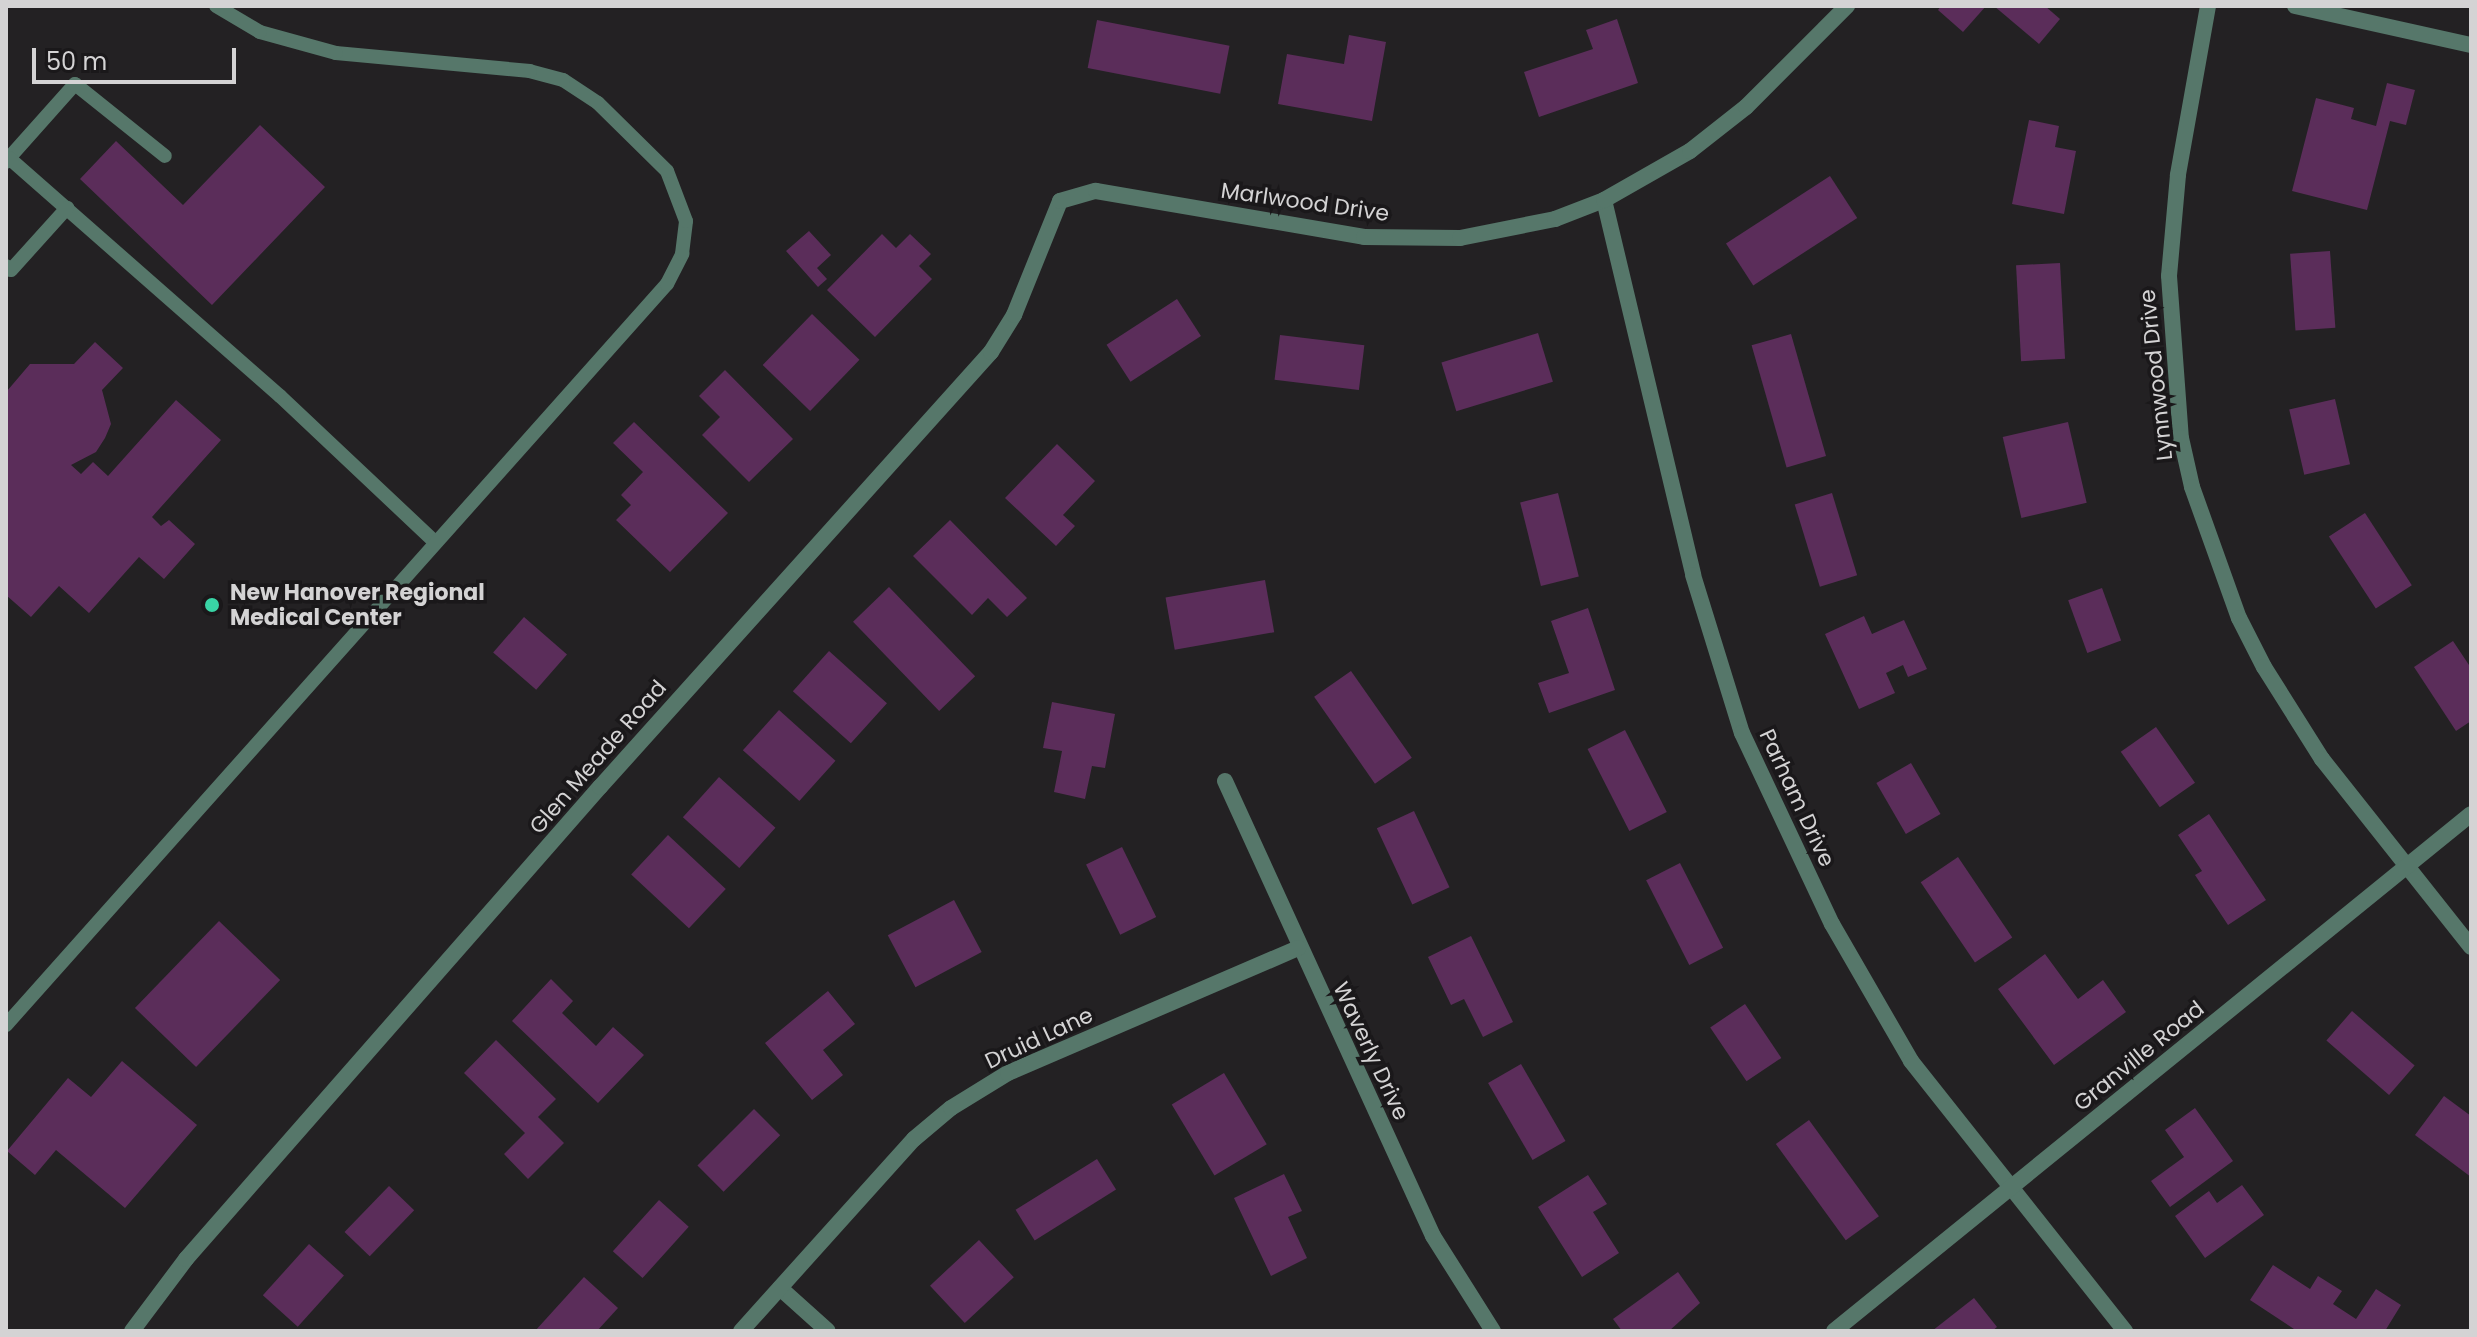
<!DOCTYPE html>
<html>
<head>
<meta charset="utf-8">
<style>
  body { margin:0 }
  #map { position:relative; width:2477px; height:1337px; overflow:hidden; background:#232123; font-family:Poppins,sans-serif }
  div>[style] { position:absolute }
  .building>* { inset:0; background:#5b2d5a; transform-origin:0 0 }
  .lane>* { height:14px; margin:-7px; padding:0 7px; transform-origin:7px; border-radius:7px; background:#56776a }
  .street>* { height:16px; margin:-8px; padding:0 8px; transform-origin:8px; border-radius:8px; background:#56776a }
  .dots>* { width:22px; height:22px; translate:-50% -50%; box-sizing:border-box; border:4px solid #1a181a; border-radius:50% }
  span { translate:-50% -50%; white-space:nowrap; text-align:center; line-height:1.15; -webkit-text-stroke:7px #1a181a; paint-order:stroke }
  .street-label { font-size:22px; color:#d4d3d4 }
  .poi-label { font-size:22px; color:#d4d3d4; font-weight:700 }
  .left { translate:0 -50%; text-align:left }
  .frame { position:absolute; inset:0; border:8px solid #d4d3d4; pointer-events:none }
  .scale { position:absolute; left:32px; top:48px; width:204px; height:36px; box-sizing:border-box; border:4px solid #d4d3d4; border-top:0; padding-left:10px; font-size:24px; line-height:28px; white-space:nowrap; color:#d4d3d4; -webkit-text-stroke:6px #1a181a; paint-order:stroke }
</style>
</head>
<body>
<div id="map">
  <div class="building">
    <i style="clip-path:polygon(1941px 6px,1986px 6px,1963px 32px,1938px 10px)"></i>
    <i style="clip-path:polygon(1994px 6px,2045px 6px,2060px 19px,2039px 44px)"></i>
    <i style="clip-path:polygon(1617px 19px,1638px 83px,1539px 117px,1524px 72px,1593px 49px,1586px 30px)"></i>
    <i style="left:1097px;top:20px;width:135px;height:49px;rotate:11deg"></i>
    <i style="clip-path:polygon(1349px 35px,1386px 42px,1372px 121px,1278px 104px,1287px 54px,1344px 64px)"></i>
    <i style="clip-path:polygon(2387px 83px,2415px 90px,2406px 125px,2390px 121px,2367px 210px,2292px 191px,2316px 98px,2354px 108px,2351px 119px,2376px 126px)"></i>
    <i style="clip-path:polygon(2029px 120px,2059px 126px,2055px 147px,2076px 151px,2064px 214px,2012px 204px)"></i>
    <i style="clip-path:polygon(260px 125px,325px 187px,212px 305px,80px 179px,116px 141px,183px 205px)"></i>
    <i style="left:1830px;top:176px;width:50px;height:124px;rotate:57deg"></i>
    <i style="clip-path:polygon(809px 231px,831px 255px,817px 268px,827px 279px,818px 287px,786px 251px)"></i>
    <i style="clip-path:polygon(882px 234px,896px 248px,910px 234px,931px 254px,919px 266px,932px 279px,875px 337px,827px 290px)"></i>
    <i style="left:2330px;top:251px;width:77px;height:40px;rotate:86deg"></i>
    <i style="left:2060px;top:263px;width:96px;height:44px;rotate:87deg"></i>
    <i style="left:1177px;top:299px;width:44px;height:84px;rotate:57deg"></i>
    <i style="left:812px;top:314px;width:66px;height:71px;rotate:44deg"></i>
    <i style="left:1538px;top:333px;width:51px;height:101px;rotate:73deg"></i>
    <i style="left:1791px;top:334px;width:127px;height:41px;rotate:74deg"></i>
    <i style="left:1280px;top:335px;width:85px;height:45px;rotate:7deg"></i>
    <i style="clip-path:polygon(95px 342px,123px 368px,102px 390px,111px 424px,105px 438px,96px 452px,71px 465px,81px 474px,93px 462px,108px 476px,176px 400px,221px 440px,152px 517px,161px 526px,169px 520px,195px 544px,164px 579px,139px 557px,89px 613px,59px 586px,31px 617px,6px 595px,7px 391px,30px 364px,74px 364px)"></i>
    <i style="clip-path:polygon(725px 370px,793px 439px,749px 482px,702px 435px,720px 417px,699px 396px)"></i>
    <i style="left:2335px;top:399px;width:67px;height:47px;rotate:77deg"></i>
    <i style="clip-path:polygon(634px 422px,728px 513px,670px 572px,616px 520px,631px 505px,621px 495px,643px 472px,613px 443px)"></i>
    <i style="left:2068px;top:422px;width:83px;height:67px;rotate:77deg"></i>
    <i style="clip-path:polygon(1057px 444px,1095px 481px,1063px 515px,1075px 526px,1056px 546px,1005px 498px)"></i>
    <i style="left:1558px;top:493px;width:86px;height:39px;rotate:76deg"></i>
    <i style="left:1832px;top:493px;width:86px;height:39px;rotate:73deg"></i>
    <i style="left:2365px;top:513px;width:86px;height:43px;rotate:57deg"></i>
    <i style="clip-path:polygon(950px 520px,1027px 598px,1007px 617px,988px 598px,972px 615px,913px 556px)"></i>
    <i style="left:1265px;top:580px;width:53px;height:101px;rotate:80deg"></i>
    <i style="left:889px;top:587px;width:124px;height:50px;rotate:46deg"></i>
    <i style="left:2102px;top:588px;width:56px;height:36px;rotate:70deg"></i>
    <i style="clip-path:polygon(1588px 608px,1615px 690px,1549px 713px,1538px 683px,1569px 673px,1551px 621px)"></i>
    <i style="clip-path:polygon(1864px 616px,1872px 634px,1904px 620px,1927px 669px,1908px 677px,1903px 665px,1886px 673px,1895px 693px,1859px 709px,1825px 634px)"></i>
    <i style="left:524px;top:617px;width:57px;height:47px;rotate:41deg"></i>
    <i style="clip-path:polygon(2453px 641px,2471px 668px,2471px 721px,2456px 731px,2414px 667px)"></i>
    <i style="left:829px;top:651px;width:78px;height:54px;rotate:42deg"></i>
    <i style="left:1351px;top:671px;width:106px;height:45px;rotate:55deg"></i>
    <i style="clip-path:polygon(1052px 702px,1115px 714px,1105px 768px,1092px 766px,1085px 799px,1054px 792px,1062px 751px,1043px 748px)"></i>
    <i style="left:779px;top:710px;width:76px;height:54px;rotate:42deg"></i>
    <i style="left:2156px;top:727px;width:68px;height:43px;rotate:55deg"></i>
    <i style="left:1625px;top:730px;width:92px;height:42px;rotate:63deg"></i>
    <i style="left:1911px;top:763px;width:59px;height:40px;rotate:60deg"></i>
    <i style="left:719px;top:777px;width:76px;height:54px;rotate:42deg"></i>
    <i style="left:1414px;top:811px;width:84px;height:41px;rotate:65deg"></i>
    <i style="clip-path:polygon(2209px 814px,2266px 900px,2228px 925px,2195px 875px,2202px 871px,2178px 835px)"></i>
    <i style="left:668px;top:835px;width:79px;height:54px;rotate:43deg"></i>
    <i style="left:1122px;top:847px;width:78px;height:40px;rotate:64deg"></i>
    <i style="left:1958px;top:857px;width:97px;height:45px;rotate:56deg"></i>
    <i style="left:1680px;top:863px;width:95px;height:38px;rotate:63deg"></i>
    <i style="left:954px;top:900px;width:59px;height:75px;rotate:62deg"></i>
    <i style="left:219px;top:921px;width:85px;height:121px;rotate:44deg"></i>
    <i style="clip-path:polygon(1471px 936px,1513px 1022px,1483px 1037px,1464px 999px,1451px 1005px,1428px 957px)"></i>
    <i style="clip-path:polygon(2045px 954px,2078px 999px,2103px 980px,2126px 1012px,2054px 1065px,1998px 989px)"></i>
    <i style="clip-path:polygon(551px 979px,573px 1001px,562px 1013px,596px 1046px,613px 1027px,644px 1055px,598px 1103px,512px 1021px)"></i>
    <i style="clip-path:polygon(828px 991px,855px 1024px,823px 1050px,843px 1075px,812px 1100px,765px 1043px)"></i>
    <i style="left:1745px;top:1004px;width:65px;height:42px;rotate:56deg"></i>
    <i style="left:2352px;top:1011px;width:83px;height:39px;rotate:41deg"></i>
    <i style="clip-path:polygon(496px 1040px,556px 1099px,538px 1117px,564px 1143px,528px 1179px,504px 1154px,525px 1133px,464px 1073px)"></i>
    <i style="clip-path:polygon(122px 1061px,197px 1125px,125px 1208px,56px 1150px,35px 1175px,7px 1151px,68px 1078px,91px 1097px)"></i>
    <i style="left:1521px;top:1064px;width:89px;height:38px;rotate:60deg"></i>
    <i style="left:1224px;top:1073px;width:83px;height:61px;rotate:59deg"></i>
    <i style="clip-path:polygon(2444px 1096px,2471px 1116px,2471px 1177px,2415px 1135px)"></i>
    <i style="clip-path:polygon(2195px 1108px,2233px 1161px,2170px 1207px,2151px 1181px,2184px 1157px,2165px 1130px)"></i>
    <i style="left:754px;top:1109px;width:37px;height:80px;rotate:45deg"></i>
    <i style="left:1809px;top:1120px;width:119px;height:41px;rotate:54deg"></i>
    <i style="left:1097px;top:1159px;width:36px;height:96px;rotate:58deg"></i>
    <i style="clip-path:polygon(1284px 1174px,1302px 1211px,1288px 1217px,1307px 1258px,1271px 1276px,1234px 1198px)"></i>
    <i style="clip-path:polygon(1588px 1175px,1607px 1204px,1593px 1212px,1619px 1253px,1582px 1277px,1538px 1207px)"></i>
    <i style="clip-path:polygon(2242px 1185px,2264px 1215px,2205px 1258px,2175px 1216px,2209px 1191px,2217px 1203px)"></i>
    <i style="left:389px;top:1186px;width:35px;height:64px;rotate:44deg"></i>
    <i style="left:659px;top:1200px;width:40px;height:69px;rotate:42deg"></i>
    <i style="left:979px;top:1240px;width:51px;height:67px;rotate:47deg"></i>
    <i style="left:309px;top:1244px;width:47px;height:69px;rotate:42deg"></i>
    <i style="clip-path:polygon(2273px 1265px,2310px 1289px,2318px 1276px,2342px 1291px,2333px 1304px,2356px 1319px,2376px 1289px,2401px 1305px,2385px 1331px,2297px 1331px,2250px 1300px)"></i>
    <i style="clip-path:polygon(1678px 1272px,1700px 1303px,1669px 1331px,1622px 1331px,1613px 1319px)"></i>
    <i style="clip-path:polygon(584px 1277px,618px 1308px,597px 1331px,535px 1331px)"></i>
    <i style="clip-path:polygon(1974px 1298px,1997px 1327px,1992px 1331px,1932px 1331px)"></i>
  </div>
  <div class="lane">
    <i style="left:9px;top:158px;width:99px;rotate:-48.3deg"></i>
    <i style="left:75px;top:84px;width:115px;rotate:38.7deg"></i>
    <i style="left:6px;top:162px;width:5px;rotate:-53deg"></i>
    <i style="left:9px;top:158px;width:361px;rotate:41.3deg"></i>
    <i style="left:280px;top:396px;width:213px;rotate:43.3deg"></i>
    <i style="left:6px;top:266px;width:6px;rotate:39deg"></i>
    <i style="left:11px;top:270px;width:84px;rotate:-47.9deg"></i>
    <i style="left:6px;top:1025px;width:993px;rotate:-48.27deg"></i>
    <i style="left:667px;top:284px;width:34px;rotate:-63deg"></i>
    <i style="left:682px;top:254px;width:33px;rotate:-83deg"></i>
    <i style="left:686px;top:221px;width:53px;rotate:-110.8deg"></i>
    <i style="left:667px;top:171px;width:97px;rotate:-135.4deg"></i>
    <i style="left:598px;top:103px;width:42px;rotate:-146.7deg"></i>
    <i style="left:563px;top:80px;width:34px;rotate:-165deg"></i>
    <i style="left:530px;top:71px;width:195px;rotate:-174.7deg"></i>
    <i style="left:336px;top:53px;width:79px;rotate:-164.6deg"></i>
    <i style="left:260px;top:32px;width:51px;rotate:-149.4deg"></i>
  </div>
  <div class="street">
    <i style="left:2208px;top:6px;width:172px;rotate:100.1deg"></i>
    <i style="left:2178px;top:175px;width:101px;rotate:95.1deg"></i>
    <i style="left:2169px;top:276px;width:162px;rotate:85.8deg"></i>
    <i style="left:2181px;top:438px;width:50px;rotate:77.3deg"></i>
    <i style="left:2192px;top:487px;width:139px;rotate:70.3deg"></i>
    <i style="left:2239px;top:618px;width:55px;rotate:63deg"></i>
    <i style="left:2264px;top:667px;width:109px;rotate:57.8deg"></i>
    <i style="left:2322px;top:759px;width:240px;rotate:51.6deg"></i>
    <i style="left:2295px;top:6px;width:180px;rotate:12.5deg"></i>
    <i style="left:1604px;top:200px;width:385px;rotate:76.6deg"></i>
    <i style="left:1693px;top:575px;width:165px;rotate:72.8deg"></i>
    <i style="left:1742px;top:733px;width:211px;rotate:64.8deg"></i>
    <i style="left:1832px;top:924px;width:158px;rotate:60deg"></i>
    <i style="left:1911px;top:1061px;width:345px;rotate:51.6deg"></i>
    <i style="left:1225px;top:781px;width:500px;rotate:65.43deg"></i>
    <i style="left:1433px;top:1236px;width:112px;rotate:57.7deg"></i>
    <i style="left:780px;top:1288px;width:64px;rotate:41.9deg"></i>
    <i style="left:132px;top:1331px;width:90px;rotate:-53.1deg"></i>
    <i style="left:186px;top:1259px;width:628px;rotate:-48.75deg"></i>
    <i style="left:600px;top:787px;width:585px;rotate:-48.05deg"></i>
    <i style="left:991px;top:352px;width:44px;rotate:-58.1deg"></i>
    <i style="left:1014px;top:315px;width:123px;rotate:-68deg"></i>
    <i style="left:1060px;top:201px;width:37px;rotate:-16deg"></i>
    <i style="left:1096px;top:191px;width:272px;rotate:9.7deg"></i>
    <i style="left:1364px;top:237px;width:96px;rotate:0.6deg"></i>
    <i style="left:1460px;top:238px;width:97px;rotate:-11.3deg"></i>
    <i style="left:1555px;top:219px;width:53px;rotate:-21.2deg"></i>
    <i style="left:1604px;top:200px;width:99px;rotate:-29.7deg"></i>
    <i style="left:1690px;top:151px;width:71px;rotate:-38.2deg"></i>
    <i style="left:1746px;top:107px;width:143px;rotate:-45deg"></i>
    <i style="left:741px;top:1331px;width:258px;rotate:-48deg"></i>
    <i style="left:914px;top:1139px;width:48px;rotate:-40deg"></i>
    <i style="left:951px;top:1108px;width:67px;rotate:-31.6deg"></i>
    <i style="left:1008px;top:1073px;width:316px;rotate:-23.3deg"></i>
    <i style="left:1834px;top:1331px;width:820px;rotate:-39.06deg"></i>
  </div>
  <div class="dots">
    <i style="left:212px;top:605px;background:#39d4a5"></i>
  </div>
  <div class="street-label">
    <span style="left:1305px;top:202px;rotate:8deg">Marlwood Drive</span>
    <span style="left:2156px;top:375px;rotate:-96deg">Lynnwood Drive</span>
    <span style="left:598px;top:757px;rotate:-49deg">Glen Meade Road</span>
    <span style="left:1797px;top:798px;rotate:65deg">Parham Drive</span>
    <span style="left:1039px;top:1038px;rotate:-25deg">Druid Lane</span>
    <span style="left:1371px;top:1051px;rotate:65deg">Waverly Drive</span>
    <span style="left:2139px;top:1056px;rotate:-39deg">Granville Road</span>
  </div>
  <div class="poi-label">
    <span class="left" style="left:230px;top:605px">New Hanover Regional<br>Medical Center</span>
  </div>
  <div class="frame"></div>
  <div class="scale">50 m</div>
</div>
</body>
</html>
